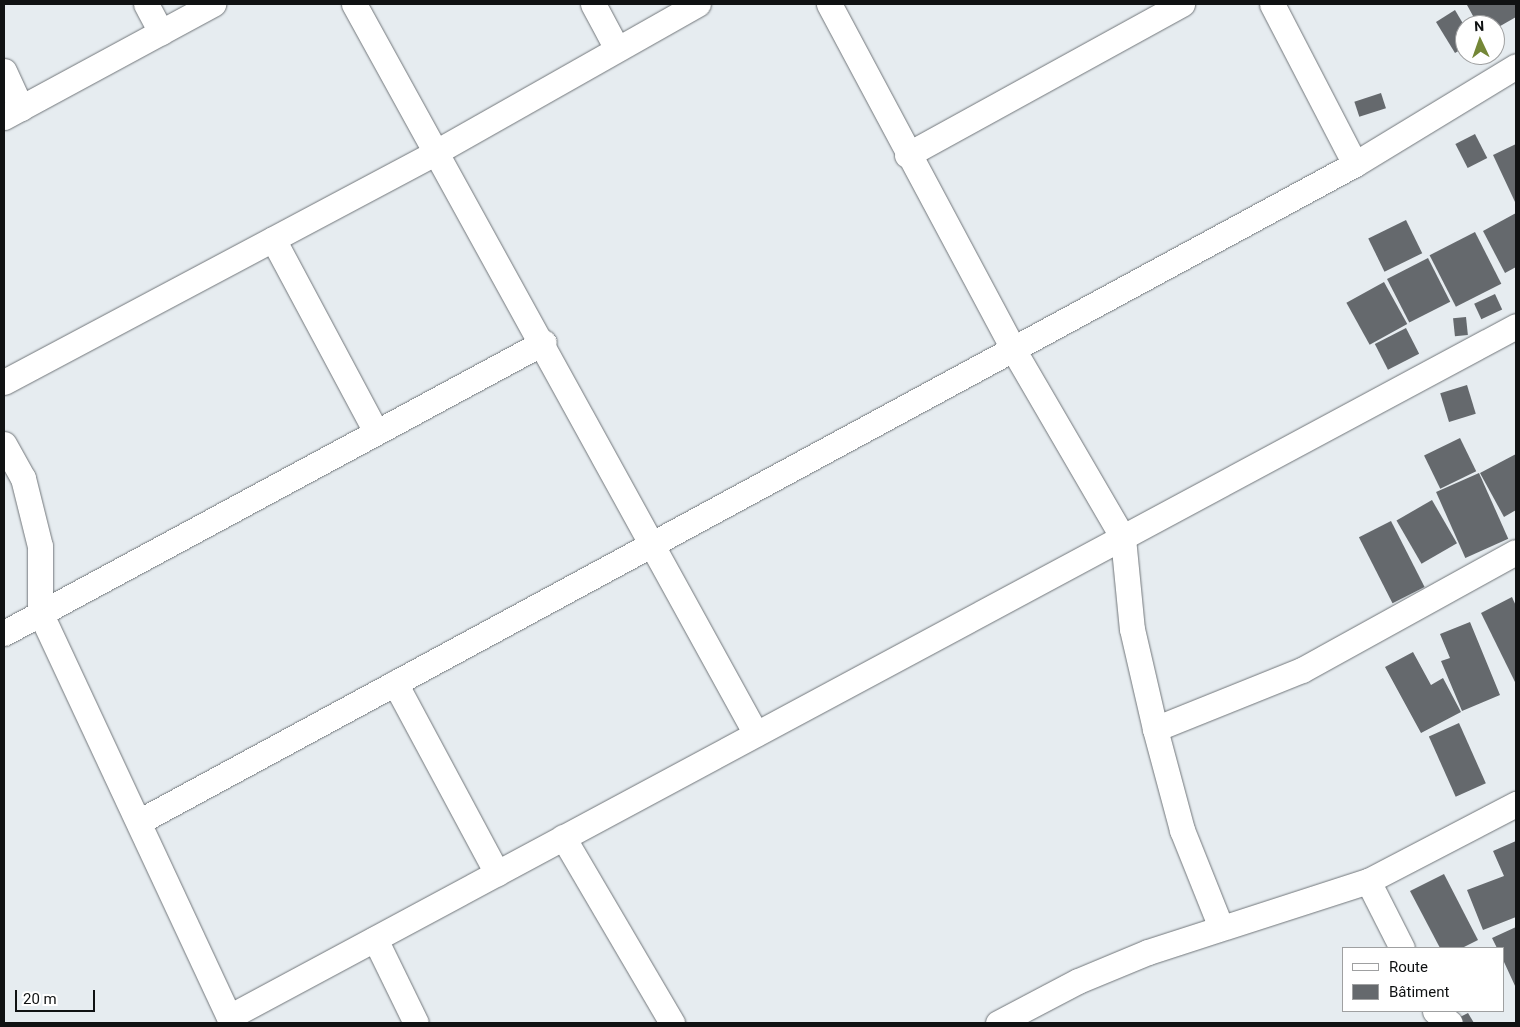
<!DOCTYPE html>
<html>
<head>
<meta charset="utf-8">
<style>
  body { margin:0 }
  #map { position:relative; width:1520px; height:1027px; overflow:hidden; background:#e6ecf0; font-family:Roboto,sans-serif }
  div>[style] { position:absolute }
  .building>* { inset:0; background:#65696d; transform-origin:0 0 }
  .roads { filter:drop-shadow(0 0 1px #71767a) drop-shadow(0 0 1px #71767a) }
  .minor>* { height:25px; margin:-12.5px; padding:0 12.5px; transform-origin:12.5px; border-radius:12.5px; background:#fff }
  span { translate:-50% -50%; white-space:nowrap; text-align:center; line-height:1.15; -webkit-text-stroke:4px #fff; paint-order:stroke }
  .frame { position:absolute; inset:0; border:5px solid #101213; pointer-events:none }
  .legend { position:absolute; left:1342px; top:947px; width:162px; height:65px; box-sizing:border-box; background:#fff; border:1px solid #9fa0a1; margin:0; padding:6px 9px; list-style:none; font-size:15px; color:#101213 }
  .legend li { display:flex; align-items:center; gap:10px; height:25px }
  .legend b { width:25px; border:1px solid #9fa0a1 }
  .north { position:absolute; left:1455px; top:15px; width:50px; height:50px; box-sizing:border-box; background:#fff; border:1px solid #9fa0a1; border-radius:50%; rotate:357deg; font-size:14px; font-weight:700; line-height:20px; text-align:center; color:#101213 }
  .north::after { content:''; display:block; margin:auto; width:18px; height:22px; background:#748737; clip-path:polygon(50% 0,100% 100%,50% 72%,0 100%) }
  .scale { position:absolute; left:15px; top:990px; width:80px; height:22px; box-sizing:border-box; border:2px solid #101213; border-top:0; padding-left:6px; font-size:15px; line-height:18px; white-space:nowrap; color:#101213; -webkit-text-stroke:4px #fff; paint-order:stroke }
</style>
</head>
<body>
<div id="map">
  <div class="building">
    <i style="clip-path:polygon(1516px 4px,1516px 17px,1495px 29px,1495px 25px,1478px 25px,1467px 5px)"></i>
    <i style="clip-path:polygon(1455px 10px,1465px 27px,1465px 47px,1455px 53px,1436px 22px)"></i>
    <i style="left:1381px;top:93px;width:16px;height:28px;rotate:72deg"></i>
    <i style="left:1475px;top:134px;width:27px;height:22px;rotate:63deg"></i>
    <i style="clip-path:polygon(1516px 144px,1516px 204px,1493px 155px)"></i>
    <i style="clip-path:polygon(1516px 213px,1516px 267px,1505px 273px,1483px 231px)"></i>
    <i style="left:1406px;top:220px;width:37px;height:42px;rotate:64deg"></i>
    <i style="left:1475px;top:232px;width:58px;height:51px;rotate:63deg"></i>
    <i style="left:1428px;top:258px;width:49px;height:46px;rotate:63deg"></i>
    <i style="left:1384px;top:282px;width:48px;height:43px;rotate:61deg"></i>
    <i style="left:1495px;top:294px;width:17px;height:23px;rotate:65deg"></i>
    <i style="left:1466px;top:317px;width:18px;height:13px;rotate:84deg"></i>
    <i style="left:1406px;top:328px;width:29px;height:35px;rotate:63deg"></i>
    <i style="left:1467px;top:385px;width:30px;height:28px;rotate:73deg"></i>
    <i style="left:1460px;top:438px;width:37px;height:40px;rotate:64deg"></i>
    <i style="clip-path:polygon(1516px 454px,1516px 510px,1504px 517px,1480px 473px)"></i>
    <i style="left:1479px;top:473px;width:72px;height:47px;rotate:66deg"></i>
    <i style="left:1432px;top:500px;width:50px;height:41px;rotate:60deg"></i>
    <i style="left:1391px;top:521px;width:74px;height:36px;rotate:63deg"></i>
    <i style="clip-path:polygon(1512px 597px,1516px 606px,1516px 684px,1481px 613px)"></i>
    <i style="clip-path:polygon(1470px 622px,1500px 695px,1462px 711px,1441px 661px,1450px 658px,1440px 634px)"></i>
    <i style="clip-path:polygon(1413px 652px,1431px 685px,1443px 678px,1461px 712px,1421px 733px,1385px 667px)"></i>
    <i style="left:1459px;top:723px;width:66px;height:33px;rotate:66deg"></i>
    <i style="clip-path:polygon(1516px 841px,1516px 917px,1483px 930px,1467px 890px,1504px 876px,1493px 851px)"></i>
    <i style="clip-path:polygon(1444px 874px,1478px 940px,1462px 948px,1440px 948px,1410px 891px)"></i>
    <i style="clip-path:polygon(1516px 927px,1516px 988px,1504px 962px,1504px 948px,1497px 948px,1492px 938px)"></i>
    <i style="clip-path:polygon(1468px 1013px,1474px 1023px,1448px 1023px)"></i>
  </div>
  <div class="roads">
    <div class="minor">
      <i style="left:146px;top:4px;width:32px;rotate:62deg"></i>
      <i style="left:354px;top:4px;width:833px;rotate:61.16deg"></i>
      <i style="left:593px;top:4px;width:51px;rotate:61.9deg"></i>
      <i style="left:829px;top:4px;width:391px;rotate:61.9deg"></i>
      <i style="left:1013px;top:349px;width:219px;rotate:59.8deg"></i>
      <i style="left:1123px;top:538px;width:91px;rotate:84.4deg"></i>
      <i style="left:1132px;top:629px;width:103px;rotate:77deg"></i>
      <i style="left:1155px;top:729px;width:105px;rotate:75deg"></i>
      <i style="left:1182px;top:830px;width:102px;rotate:68.2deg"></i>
      <i style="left:1272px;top:4px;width:180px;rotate:62.6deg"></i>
      <i style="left:4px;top:71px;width:41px;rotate:65.3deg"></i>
      <i style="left:4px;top:117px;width:238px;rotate:-28.4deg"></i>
      <i style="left:907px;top:155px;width:314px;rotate:-28.8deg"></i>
      <i style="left:273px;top:239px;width:219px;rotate:61.9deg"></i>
      <i style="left:4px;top:382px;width:489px;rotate:-28deg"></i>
      <i style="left:436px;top:152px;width:301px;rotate:-29.5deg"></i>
      <i style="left:4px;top:444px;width:39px;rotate:61deg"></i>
      <i style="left:23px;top:478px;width:70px;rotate:76deg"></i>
      <i style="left:40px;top:546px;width:66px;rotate:90deg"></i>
      <i style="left:40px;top:612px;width:454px;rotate:65deg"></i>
      <i style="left:4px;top:633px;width:613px;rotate:-28.32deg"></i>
      <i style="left:395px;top:683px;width:216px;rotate:61.8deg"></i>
      <i style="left:1155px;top:729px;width:158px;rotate:-21.9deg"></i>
      <i style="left:1302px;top:670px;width:244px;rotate:-28.9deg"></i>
      <i style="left:140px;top:821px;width:1381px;rotate:-28.4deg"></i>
      <i style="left:1355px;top:164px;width:188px;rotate:-31.3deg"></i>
      <i style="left:563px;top:837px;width:216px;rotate:59.6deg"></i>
      <i style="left:1368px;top:881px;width:75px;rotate:63.1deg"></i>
      <i style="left:375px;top:939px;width:93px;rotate:64deg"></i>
      <i style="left:1435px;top:1011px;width:19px;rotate:39deg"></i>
      <i style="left:229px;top:1017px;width:1461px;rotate:-28.23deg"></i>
      <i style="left:998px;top:1023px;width:90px;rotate:-27.7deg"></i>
      <i style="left:1078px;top:981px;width:76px;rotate:-22.5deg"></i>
      <i style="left:1148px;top:952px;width:231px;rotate:-17.9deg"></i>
      <i style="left:1368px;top:881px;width:167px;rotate:-27.5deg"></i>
    </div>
  </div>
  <div class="frame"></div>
  <ul class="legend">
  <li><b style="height:6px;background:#fff"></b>Route</li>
  <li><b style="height:14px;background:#65696d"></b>Bâtiment</li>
  </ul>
  <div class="north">N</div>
  <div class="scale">20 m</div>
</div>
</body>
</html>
